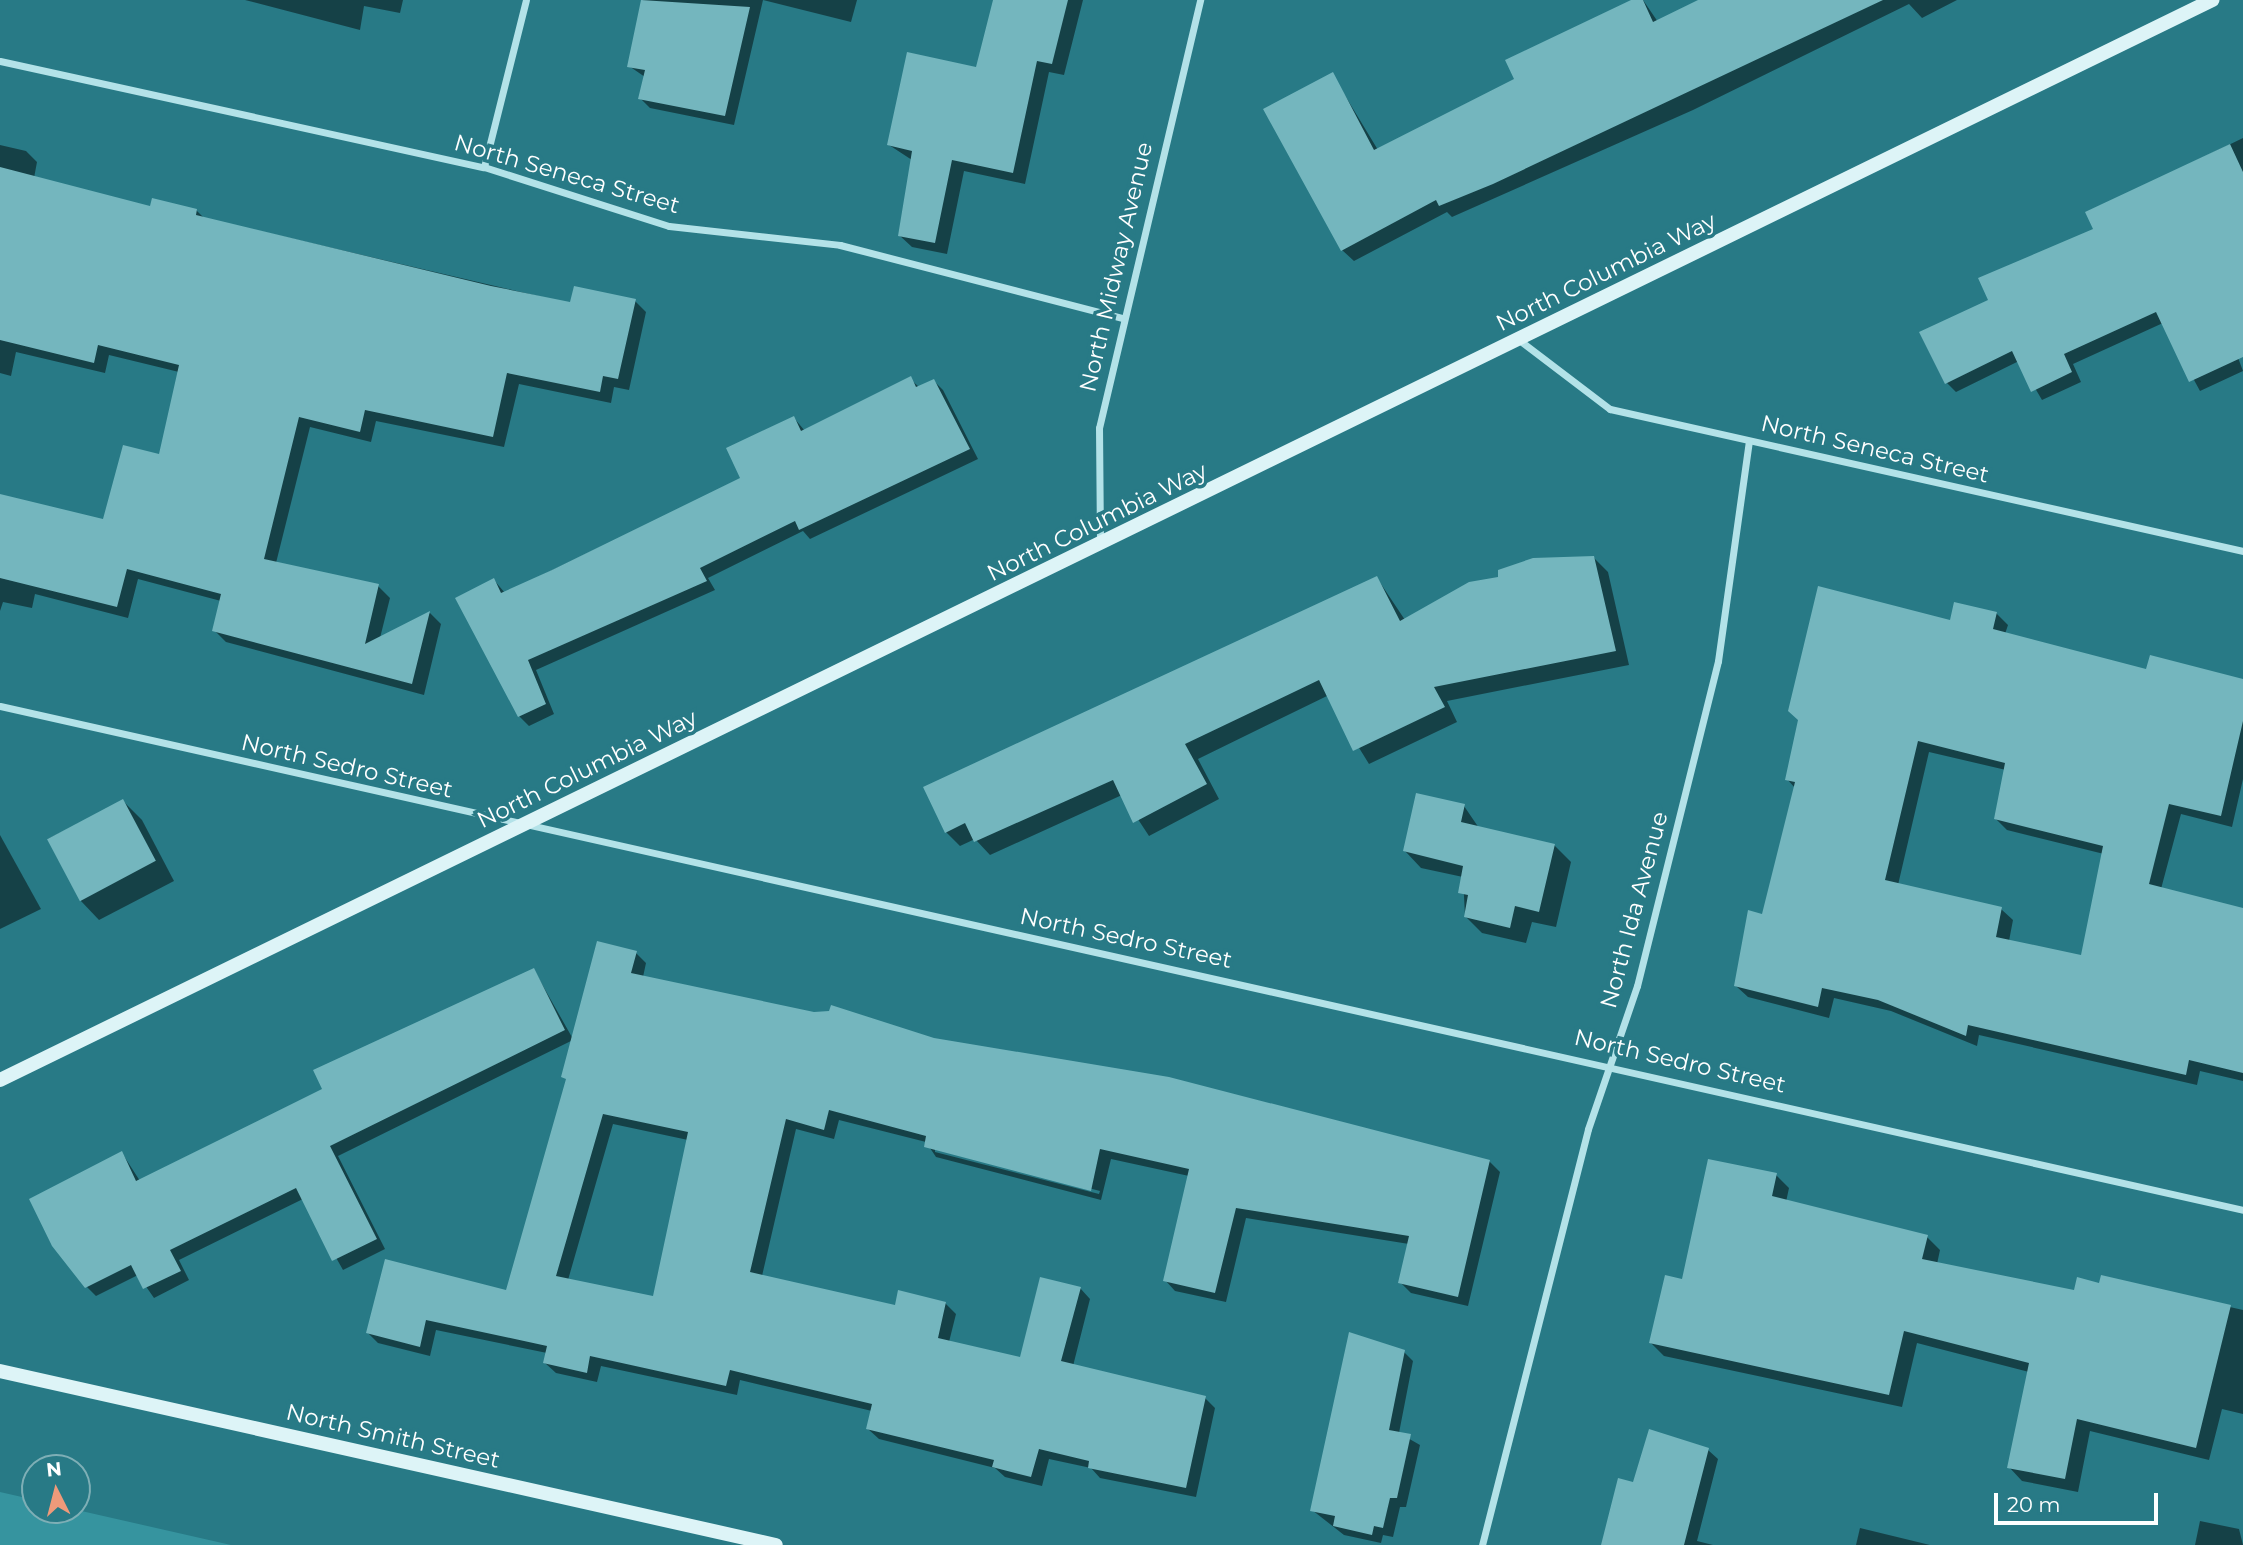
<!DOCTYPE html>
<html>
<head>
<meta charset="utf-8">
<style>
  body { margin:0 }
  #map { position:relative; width:2243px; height:1545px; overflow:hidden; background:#287a86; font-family:Montserrat,sans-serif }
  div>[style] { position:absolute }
  .green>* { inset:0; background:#36949f }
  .shadow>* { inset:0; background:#0007 }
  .building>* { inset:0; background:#74b6be; transform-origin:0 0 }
  .street>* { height:7px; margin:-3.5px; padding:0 3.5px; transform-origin:3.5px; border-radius:3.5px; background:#b3e2e8 }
  .secondary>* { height:14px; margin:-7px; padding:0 7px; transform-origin:7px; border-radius:7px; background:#ddf4f7 }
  span { translate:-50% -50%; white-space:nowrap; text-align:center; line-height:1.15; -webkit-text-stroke:7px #287a86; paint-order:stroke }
  .street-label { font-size:23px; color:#fff }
  .north { position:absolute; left:21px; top:1454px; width:70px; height:70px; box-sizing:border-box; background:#287a86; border:2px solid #7eafb6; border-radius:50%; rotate:354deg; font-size:19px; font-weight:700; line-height:28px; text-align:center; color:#fff }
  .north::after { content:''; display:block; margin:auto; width:24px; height:32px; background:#ef9a7a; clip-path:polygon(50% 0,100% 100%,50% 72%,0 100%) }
  .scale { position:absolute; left:1994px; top:1493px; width:164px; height:32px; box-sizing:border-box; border:4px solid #fff; border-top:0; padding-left:9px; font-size:21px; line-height:24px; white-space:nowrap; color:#fff; -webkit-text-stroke:5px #287a86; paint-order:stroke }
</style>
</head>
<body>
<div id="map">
  <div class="green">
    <i style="clip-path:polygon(0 1492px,35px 1500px,35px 1510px,77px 1510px,231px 1545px,0 1545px)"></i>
  </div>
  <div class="shadow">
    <i style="clip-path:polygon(245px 0,403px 0,400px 13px,364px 6px,360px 30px)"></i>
    <i style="clip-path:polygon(643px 0,763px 0,734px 125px,650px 108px,640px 98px,645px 77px,629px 66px)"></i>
    <i style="clip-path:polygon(763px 0,857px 0,851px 22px)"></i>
    <i style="clip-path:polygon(995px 0,1083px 0,1064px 75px,1049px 72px,1025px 184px,964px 171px,947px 254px,912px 247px,899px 235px,912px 160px,889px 145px,978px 69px)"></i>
    <i style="clip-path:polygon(1635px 0,1643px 0,1658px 22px,1702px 0,1957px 0,1922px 18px,1909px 4px,1693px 110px,1452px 217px,1447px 212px,1354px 261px,1342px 250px,1332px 74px,1378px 150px,1516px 80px)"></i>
    <i style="clip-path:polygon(2243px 138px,2243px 286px,2216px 299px,2243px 371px,2200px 391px,2163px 323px,2073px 364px,2081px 382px,2042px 400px,2019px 361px,1956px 392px,1947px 383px,1990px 300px,2095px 230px,2088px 213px)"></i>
    <i style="clip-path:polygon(0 145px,26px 151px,37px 162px,34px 178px,151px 208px,196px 210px,204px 218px,572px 304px,635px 301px,646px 312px,629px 390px,614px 387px,611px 403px,519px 384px,504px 447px,376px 421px,371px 442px,310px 427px,276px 563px,378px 586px,390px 598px,380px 638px,430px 613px,441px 624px,424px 695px,226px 642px,214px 630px,221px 601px,138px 579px,128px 618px,35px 594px,32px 608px,3px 602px,0 611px,0 496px,105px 521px,160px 456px,179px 372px,109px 355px,105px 373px,16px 352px,11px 376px,0 373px)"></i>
    <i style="clip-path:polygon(910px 379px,919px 387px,934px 381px,943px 390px,978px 459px,810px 539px,803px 531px,708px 578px,715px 590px,536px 670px,554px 714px,529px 726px,519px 716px,494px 580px,505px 593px,742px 479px,794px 418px,805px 431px)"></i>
    <i style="clip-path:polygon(1594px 558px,1608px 572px,1629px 665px,1447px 701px,1457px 722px,1369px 764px,1327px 696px,1198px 759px,1219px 799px,1149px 836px,1122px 795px,990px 855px,975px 839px,960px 846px,946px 832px,1377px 578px,1405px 620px)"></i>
    <i style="clip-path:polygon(1996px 613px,2008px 625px,2005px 634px,2148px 671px,2243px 681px,2243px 779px,2232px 827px,2181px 814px,2161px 889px,2243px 910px,2243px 950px,2104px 854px,2007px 830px,1996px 819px,2006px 770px,1929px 752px,1898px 885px,2001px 909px,2013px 920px,2009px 941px,2243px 1008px,2243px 1081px,2200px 1071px,2197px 1085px,1979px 1035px,1977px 1046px,1891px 1011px,1834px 998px,1829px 1018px,1748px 997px,1736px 986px,1763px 917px,1795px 788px,1787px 779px,1951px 622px)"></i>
    <i style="clip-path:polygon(123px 801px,142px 820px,174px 881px,99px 920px,80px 900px,48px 839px)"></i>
    <i style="clip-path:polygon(1464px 806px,1479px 828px,1554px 845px,1571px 862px,1556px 927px,1532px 922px,1526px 943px,1482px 933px,1465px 916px,1463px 877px,1421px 868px,1405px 851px)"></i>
    <i style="clip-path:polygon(0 835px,41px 909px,0 929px)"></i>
    <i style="clip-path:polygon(evenodd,636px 953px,646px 963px,643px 977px,1489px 1161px,1500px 1172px,1468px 1306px,1411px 1293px,1400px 1282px,1409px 1244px,1246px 1218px,1226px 1302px,1175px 1291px,1165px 1280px,1189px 1176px,1111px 1159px,1101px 1200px,936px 1157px,926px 1142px,839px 1120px,834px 1139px,796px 1129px,762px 1276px,896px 1307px,945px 1303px,956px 1314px,949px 1342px,1021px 1359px,1080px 1288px,1090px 1299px,1073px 1366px,1205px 1398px,1215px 1408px,1196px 1497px,1100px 1478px,1091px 1468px,1049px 1459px,1042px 1486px,1005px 1477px,995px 1468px,879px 1439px,868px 1429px,872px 1411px,740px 1380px,737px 1395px,601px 1366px,597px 1382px,556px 1373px,545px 1363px,547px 1353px,436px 1330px,430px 1356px,378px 1343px,368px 1333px,507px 1292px,567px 1081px,573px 1040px,338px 1156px,385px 1249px,343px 1270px,303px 1199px,179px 1260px,189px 1280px,154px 1298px,138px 1275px,96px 1296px,87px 1287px,122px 1153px,140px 1181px,325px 1090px,534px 970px,573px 1039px,636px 953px,613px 1124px,688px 1140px,654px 1298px,568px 1280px,613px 1124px,636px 953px,935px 1148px,1100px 1191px,1099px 1194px,935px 1152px,935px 1148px)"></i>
    <i style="clip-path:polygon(1776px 1175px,1789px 1188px,1786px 1202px,1927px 1237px,1940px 1250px,1937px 1264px,2075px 1292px,2101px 1285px,2102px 1278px,2243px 1310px,2243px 1414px,2222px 1409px,2209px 1460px,2090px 1431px,2078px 1492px,2022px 1481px,2009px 1467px,2029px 1372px,1917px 1343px,1902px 1407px,1664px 1356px,1651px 1343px,1683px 1281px)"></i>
    <i style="clip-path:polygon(1404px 1352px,1413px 1361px,1399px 1433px,1420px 1445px,1406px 1507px,1400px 1507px,1393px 1537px,1383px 1535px,1381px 1543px,1344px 1535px,1312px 1510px)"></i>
    <i style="clip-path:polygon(1708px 1450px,1718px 1459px,1697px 1541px,1713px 1545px,1602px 1545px,1634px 1484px)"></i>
    <i style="clip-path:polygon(2200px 1521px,2239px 1529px,2243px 1545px,2195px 1545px)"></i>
    <i style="clip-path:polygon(1860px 1528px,1930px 1545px,1856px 1545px)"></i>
  </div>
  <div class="building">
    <i style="clip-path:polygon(641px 0,750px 7px,725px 116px,638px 99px,645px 70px,627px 67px)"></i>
    <i style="clip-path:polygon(993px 0,1068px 0,1052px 64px,1037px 61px,1013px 173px,952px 160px,935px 243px,898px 236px,912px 151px,887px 145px,907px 52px,976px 67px)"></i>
    <i style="clip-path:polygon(1631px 0,1643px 0,1653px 22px,1698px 0,1883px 0,1493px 184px,1439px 206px,1436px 200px,1341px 251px,1263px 109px,1333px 72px,1374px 150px,1514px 79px,1505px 60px)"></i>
    <i style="clip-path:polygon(2230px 144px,2243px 172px,2243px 357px,2189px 382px,2156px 312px,2064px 354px,2072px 372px,2031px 392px,2012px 351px,1945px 384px,1919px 332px,1988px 300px,1978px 278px,2093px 229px,2085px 212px)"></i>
    <i style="clip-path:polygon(0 167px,150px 206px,152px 198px,197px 209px,196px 215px,491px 286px,570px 302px,574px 286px,636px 299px,618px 379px,603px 376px,600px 392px,507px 373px,493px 437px,365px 410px,360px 432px,299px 417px,264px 559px,379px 584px,365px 644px,430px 611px,412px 684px,212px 631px,221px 594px,127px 569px,117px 607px,0 578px,0 494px,103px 519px,123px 445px,159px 454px,179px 365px,98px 345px,94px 363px,0 340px)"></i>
    <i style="clip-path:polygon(911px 376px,916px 387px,934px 379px,970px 449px,799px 530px,795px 521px,700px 568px,707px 581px,528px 660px,546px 704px,518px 717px,455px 598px,494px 578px,501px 593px,552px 570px,740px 478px,726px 448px,794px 416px,801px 431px)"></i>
    <i style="clip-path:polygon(1594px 556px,1616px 651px,1434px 687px,1445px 707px,1353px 751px,1319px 680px,1185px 744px,1207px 784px,1133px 823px,1113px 780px,974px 842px,965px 823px,945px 833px,923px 787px,1377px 576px,1400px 621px,1469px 582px,1498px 577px,1498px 570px,1533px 558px)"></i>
    <i style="clip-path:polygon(evenodd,1818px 586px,1950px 620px,1954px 602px,1997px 612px,1993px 629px,2146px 669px,2150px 655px,2243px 679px,2243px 721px,2221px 816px,2169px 804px,2149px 884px,2243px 908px,2243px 1073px,2189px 1060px,2186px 1075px,1968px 1025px,1966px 1036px,1878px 1000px,1822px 988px,1818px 1007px,1734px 986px,1748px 910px,1762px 914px,1795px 782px,1785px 780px,1798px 720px,1788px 711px,1818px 586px,1918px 741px,2005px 763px,1994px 819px,2103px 846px,2081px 955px,1996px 937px,2002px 907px,1885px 880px,1918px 741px)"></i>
    <i style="clip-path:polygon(1416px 793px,1465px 804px,1461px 822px,1555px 844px,1539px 912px,1515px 906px,1510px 928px,1464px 917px,1468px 895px,1458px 893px,1463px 866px,1403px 851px)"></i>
    <i style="left:123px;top:799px;width:70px;height:86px;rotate:62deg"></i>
    <i style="clip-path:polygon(evenodd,597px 941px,637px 951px,631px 973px,814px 1012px,829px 1011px,831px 1005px,934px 1038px,1169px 1077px,1490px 1160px,1458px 1297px,1398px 1283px,1409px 1236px,1236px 1208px,1215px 1293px,1163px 1281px,1189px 1169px,1100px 1149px,1091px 1191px,924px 1147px,926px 1136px,829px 1110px,824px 1130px,786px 1119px,750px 1272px,895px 1305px,898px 1290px,946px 1302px,938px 1338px,1020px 1357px,1040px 1277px,1081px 1287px,1061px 1361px,1206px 1396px,1186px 1488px,1088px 1468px,1089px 1461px,1039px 1449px,1031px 1477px,992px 1467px,994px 1460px,866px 1429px,872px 1404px,730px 1370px,726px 1386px,590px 1356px,587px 1373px,543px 1363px,547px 1346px,426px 1320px,420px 1347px,366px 1333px,385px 1259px,506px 1290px,566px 1079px,561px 1077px,597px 941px,603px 1114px,688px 1132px,653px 1296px,556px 1276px,603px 1114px)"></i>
    <i style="clip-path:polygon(534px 968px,565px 1030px,330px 1146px,377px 1239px,332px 1261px,296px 1188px,170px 1250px,181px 1271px,143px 1289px,131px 1265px,85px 1288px,52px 1246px,29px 1199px,122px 1151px,136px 1181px,322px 1089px,313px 1070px)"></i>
    <i style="clip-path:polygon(1708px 1159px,1777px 1173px,1772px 1196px,1928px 1235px,1922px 1259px,2074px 1290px,2077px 1277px,2099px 1283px,2101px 1275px,2231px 1305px,2196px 1448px,2077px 1419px,2065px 1479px,2007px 1468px,2029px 1363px,1904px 1331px,1889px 1395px,1649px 1343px,1665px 1275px,1682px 1279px)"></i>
    <i style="clip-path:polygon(1349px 1332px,1405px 1350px,1389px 1430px,1411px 1434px,1397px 1498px,1390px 1498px,1383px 1528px,1374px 1526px,1372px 1535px,1333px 1526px,1335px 1516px,1310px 1511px)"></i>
    <i style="clip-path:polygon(1649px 1429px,1709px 1448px,1684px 1545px,1601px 1545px,1618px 1478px,1633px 1482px)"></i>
  </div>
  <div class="street">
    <i style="left:0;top:61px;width:495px;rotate:12.4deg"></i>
    <i style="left:484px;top:167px;width:194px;rotate:17.7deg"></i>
    <i style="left:669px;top:226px;width:172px;rotate:6.3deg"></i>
    <i style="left:840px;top:245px;width:292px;rotate:14.5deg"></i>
    <i style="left:484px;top:167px;width:172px;rotate:-75.9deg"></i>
    <i style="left:1519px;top:340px;width:114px;rotate:37.2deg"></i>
    <i style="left:1610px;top:409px;width:649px;rotate:12.64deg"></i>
    <i style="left:1100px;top:542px;width:114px;rotate:-90.5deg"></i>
    <i style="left:1099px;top:428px;width:440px;rotate:-76.7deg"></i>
    <i style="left:0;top:706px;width:2299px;rotate:12.66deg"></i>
    <i style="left:1482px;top:1545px;width:429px;rotate:-75.7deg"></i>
    <i style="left:1588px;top:1129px;width:151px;rotate:-71.1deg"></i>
    <i style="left:1637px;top:986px;width:335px;rotate:-76deg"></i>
    <i style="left:1718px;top:661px;width:222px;rotate:-82deg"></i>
  </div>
  <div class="secondary">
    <i style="left:0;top:1080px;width:2462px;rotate:-26.02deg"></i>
    <i style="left:0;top:1371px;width:795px;rotate:12.64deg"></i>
  </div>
  <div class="street-label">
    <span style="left:567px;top:174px;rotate:16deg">North Seneca Street</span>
    <span style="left:1116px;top:267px;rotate:-77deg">North Midway Avenue</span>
    <span style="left:1606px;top:272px;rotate:-26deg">North Columbia Way</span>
    <span style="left:1875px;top:449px;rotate:13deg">North Seneca Street</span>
    <span style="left:1097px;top:522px;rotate:-26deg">North Columbia Way</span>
    <span style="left:347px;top:766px;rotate:13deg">North Sedro Street</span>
    <span style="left:587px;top:769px;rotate:-26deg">North Columbia Way</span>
    <span style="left:1634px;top:910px;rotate:-75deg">North Ida Avenue</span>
    <span style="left:1126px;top:938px;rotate:12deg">North Sedro Street</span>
    <span style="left:1680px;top:1061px;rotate:13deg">North Sedro Street</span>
    <span style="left:393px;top:1436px;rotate:13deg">North Smith Street</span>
  </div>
  <div class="north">N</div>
  <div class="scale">20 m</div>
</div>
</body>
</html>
